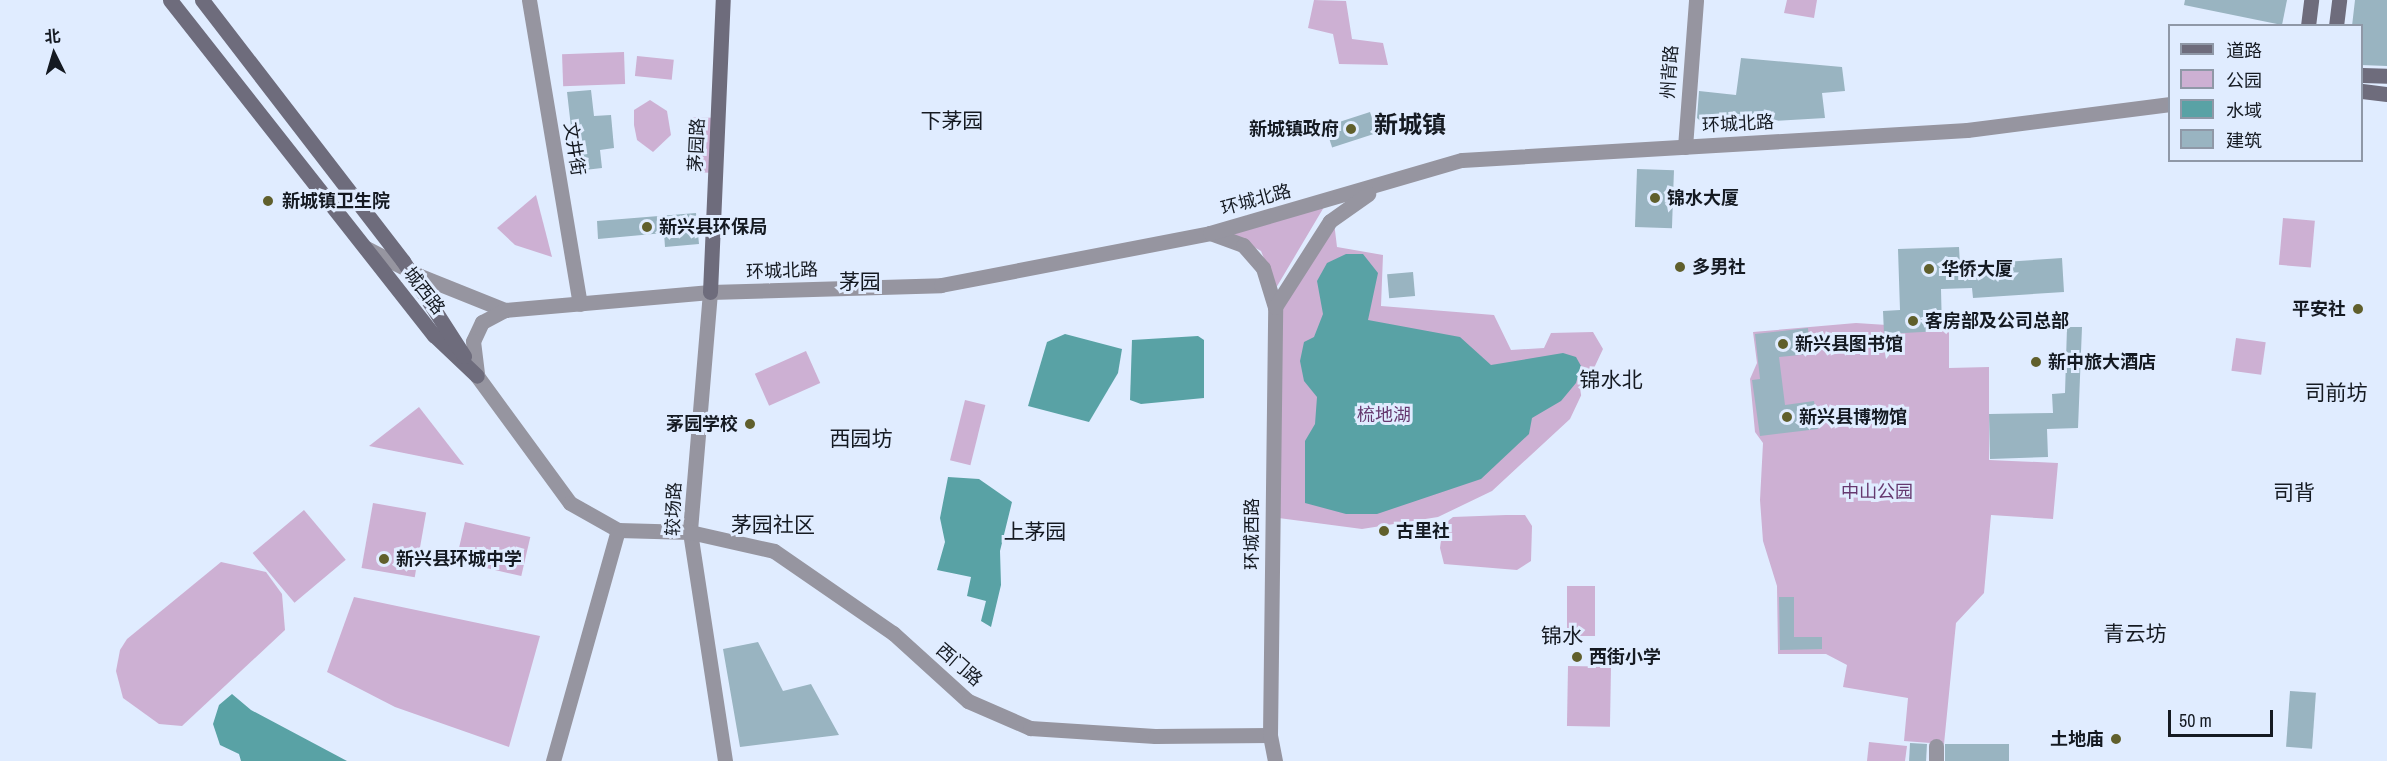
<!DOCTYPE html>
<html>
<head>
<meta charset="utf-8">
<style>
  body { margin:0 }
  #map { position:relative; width:2387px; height:761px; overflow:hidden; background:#e0ecff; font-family:"Archivo Narrow","Noto Sans SC",sans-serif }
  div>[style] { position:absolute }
  .green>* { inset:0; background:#cdb0d3; transform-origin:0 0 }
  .water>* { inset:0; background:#59a2a5 }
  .building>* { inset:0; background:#99b4c1; transform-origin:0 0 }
  .street>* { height:15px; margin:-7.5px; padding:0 7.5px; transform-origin:7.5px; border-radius:7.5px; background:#9695a0 }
  .secondary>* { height:15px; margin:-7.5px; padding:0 7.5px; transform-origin:7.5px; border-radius:7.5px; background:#6e6c7c }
  .dots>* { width:16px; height:16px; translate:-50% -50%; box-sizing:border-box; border:3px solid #e0ecff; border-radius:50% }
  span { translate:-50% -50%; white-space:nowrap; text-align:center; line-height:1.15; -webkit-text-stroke:6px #e0ecff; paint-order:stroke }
  .street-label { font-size:18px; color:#151a22 }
  .poi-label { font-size:18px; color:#151a22; font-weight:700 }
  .right { translate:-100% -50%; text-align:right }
  .left { translate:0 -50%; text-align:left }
  .park-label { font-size:18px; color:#65386f }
  .quarter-label { font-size:21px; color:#151a22 }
  .district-label { font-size:24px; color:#151a22; font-weight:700 }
  .legend { position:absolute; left:2168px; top:24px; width:195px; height:138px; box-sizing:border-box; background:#e0ecff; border:2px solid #8f98a7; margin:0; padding:8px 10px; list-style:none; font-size:18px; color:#151a22 }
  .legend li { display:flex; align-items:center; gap:12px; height:30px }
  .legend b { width:30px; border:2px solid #8f98a7 }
  .north { position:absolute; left:24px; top:24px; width:60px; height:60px; -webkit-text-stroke:4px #e0ecff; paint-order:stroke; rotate:355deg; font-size:16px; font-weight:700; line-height:24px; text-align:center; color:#151a22 }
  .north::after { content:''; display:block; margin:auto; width:21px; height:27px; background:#151a22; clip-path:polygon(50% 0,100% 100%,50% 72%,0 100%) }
  .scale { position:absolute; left:2168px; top:710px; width:105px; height:27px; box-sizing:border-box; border:3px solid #151a22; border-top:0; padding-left:8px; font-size:18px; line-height:21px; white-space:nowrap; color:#151a22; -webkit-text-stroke:4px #e0ecff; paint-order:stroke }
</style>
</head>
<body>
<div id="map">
  <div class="green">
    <i style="clip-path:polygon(1314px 0,1346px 1px,1352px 39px,1383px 43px,1388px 65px,1339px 64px,1333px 34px,1308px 28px)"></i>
    <i style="clip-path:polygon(1787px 0,1817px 0,1814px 18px,1784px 13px)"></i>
    <i style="left:624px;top:52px;width:32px;height:62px;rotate:88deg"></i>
    <i style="left:637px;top:56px;width:37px;height:20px;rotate:6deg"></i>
    <i style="clip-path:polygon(650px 100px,667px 111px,671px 135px,653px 152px,637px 140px,634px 125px,634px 110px)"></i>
    <i style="left:689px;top:117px;width:23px;height:55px;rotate:2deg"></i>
    <i style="clip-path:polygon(536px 195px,552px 257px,515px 245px,497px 228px)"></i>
    <i style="clip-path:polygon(1327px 202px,1276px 288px,1261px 251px,1231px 234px)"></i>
    <i style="left:2283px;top:218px;width:32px;height:47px;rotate:5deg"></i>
    <i style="clip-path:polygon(1334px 222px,1337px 247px,1383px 255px,1381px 306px,1494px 315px,1511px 350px,1544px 348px,1551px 333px,1593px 332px,1603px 349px,1570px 419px,1492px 491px,1438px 517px,1362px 529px,1271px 517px,1275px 307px)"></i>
    <i style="clip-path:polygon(1856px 323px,1949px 329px,1949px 368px,1989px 367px,1989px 460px,2058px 463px,2053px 519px,1991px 515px,1984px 593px,1956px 623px,1944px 744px,1904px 741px,1908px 698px,1843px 687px,1847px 665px,1826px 654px,1778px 654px,1777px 586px,1763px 541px,1760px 500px,1763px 443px,1755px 432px,1750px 379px,1757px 363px,1753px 332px)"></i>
    <i style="left:2236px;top:338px;width:30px;height:33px;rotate:8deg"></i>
    <i style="left:806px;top:351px;width:35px;height:56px;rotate:66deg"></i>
    <i style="left:965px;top:400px;width:21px;height:62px;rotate:14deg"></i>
    <i style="clip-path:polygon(419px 407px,464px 465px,369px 446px)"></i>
    <i style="left:373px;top:503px;width:54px;height:66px;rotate:10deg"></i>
    <i style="left:304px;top:510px;width:65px;height:67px;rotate:50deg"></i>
    <i style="clip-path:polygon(1506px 515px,1525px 515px,1532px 526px,1531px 561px,1517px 570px,1444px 564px,1440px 548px,1443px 525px,1453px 517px)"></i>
    <i style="left:465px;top:522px;width:67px;height:40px;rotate:13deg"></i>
    <i style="clip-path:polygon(221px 562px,266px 572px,282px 594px,285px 630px,182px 726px,159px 724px,123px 698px,116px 671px,120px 650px,127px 639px)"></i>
    <i style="left:1567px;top:586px;width:28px;height:50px"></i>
    <i style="clip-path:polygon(354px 597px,540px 636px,509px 747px,395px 707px,327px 672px)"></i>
    <i style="left:1568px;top:666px;width:43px;height:60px;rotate:1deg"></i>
    <i style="clip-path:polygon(1869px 742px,1907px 746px,1905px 761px,1867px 761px)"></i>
  </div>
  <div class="water">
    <i style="clip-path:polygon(1346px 254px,1363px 254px,1378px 273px,1368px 320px,1460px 337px,1491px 365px,1563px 353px,1576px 357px,1581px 366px,1576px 383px,1561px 401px,1532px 418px,1529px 434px,1481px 479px,1377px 514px,1346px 514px,1305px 503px,1305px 441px,1315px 424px,1317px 397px,1304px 381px,1300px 361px,1304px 342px,1314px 337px,1323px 314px,1317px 281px,1327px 263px)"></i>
    <i style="clip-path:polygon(1065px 334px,1122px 349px,1118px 373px,1089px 422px,1028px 406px,1047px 342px)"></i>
    <i style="clip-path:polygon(1198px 336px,1204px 340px,1204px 398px,1141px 404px,1130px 400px,1132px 340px)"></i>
    <i style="clip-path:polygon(948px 477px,979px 479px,1012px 502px,1000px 551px,1001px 585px,991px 627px,981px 621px,986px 601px,967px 596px,971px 577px,937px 570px,945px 542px,940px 518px)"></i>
    <i style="clip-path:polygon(232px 694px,251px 710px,347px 761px,241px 761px,239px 754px,220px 745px,213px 724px,219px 705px)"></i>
  </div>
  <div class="building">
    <i style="clip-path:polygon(2185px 0,2287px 0,2282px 25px,2184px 5px)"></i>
    <i style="clip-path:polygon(2355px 0,2387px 0,2387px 66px,2361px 65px,2361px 26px,2352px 26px)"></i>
    <i style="clip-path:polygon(1741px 58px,1842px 67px,1845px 91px,1822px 93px,1825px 118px,1705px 125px,1697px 118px,1699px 91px,1736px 95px)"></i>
    <i style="clip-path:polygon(591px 90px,594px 116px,611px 115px,614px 148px,600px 150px,602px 168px,576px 171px,567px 92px)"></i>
    <i style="left:1370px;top:112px;width:22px;height:47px;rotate:72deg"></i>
    <i style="left:1637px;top:169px;width:37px;height:58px;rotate:2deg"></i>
    <i style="clip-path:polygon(696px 213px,699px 244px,665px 247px,664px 233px,598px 239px,597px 221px)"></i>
    <i style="clip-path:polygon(1959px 247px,1960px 265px,2062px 258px,2064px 292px,1973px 298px,1972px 288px,1941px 289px,1942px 331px,1884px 334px,1883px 311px,1900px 310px,1898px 249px)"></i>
    <i style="left:1413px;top:272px;width:24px;height:26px;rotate:85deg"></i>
    <i style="clip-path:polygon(2067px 327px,2082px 327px,2078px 428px,2047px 429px,2048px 457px,1990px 459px,1989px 414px,2053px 413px,2052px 394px,2065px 393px)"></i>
    <i style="clip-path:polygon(1808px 328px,1810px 354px,1779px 357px,1785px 405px,1814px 401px,1818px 429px,1760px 436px,1752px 380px,1760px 379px,1755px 334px)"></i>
    <i style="clip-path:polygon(1779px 597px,1794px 597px,1794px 637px,1822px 637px,1822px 649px,1780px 650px)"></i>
    <i style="clip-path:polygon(758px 642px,783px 691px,811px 684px,839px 735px,740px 747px,723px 649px)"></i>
    <i style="left:2290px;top:691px;width:26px;height:56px;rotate:4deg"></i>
    <i style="left:1910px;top:743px;width:17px;height:18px;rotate:3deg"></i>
    <i style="left:1945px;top:744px;width:64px;height:17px"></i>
  </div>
  <div class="street">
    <i style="left:529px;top:0;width:308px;rotate:80.5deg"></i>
    <i style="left:1685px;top:147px;width:147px;rotate:-85.7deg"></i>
    <i style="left:1210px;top:233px;width:35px;rotate:20deg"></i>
    <i style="left:1243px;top:245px;width:30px;rotate:49deg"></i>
    <i style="left:1263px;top:268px;width:41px;rotate:72.9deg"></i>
    <i style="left:366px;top:248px;width:61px;rotate:27.4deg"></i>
    <i style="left:420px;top:276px;width:92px;rotate:21.8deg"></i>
    <i style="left:505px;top:310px;width:206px;rotate:-5deg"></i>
    <i style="left:710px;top:292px;width:231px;rotate:-1.7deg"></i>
    <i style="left:941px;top:285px;width:274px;rotate:-10.9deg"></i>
    <i style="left:1210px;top:233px;width:262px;rotate:-16.2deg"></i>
    <i style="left:1462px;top:160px;width:506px;rotate:-3.4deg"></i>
    <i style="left:1967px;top:130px;width:205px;rotate:-7.3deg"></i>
    <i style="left:710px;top:292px;width:241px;rotate:94.8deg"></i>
    <i style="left:690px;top:532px;width:232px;rotate:81.3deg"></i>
    <i style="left:505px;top:310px;width:26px;rotate:152deg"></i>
    <i style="left:482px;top:322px;width:21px;rotate:115deg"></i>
    <i style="left:473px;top:341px;width:35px;rotate:83deg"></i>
    <i style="left:477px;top:376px;width:157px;rotate:53.8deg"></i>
    <i style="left:570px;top:503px;width:55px;rotate:29.4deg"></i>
    <i style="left:618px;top:530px;width:72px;rotate:1.6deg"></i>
    <i style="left:690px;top:532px;width:86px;rotate:12.7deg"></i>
    <i style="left:774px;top:551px;width:145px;rotate:34.6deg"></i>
    <i style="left:893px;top:633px;width:101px;rotate:42.2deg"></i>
    <i style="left:968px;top:701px;width:68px;rotate:23.5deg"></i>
    <i style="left:1030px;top:728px;width:125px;rotate:3.7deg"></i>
    <i style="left:1155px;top:736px;width:115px;rotate:-0.5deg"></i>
    <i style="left:1936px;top:746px;width:15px;rotate:90deg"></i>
    <i style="left:553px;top:761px;width:240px;rotate:-74.3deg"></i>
    <i style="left:1275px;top:761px;width:26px;rotate:-101deg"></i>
    <i style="left:1270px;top:735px;width:428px;rotate:-89.3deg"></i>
    <i style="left:1275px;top:307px;width:102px;rotate:-57.4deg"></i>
    <i style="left:1330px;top:221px;width:47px;rotate:-35.4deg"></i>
  </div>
  <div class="secondary">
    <i style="left:170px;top:0;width:427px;rotate:51.8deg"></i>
    <i style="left:434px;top:335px;width:59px;rotate:43.6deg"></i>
    <i style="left:202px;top:0;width:329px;rotate:52.4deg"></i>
    <i style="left:403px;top:261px;width:113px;rotate:57.3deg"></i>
    <i style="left:2308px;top:26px;width:26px;rotate:-83deg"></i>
    <i style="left:2336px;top:26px;width:26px;rotate:-83deg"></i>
    <i style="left:2362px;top:75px;width:25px;rotate:2deg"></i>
    <i style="left:2362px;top:91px;width:25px;rotate:7deg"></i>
    <i style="left:710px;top:292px;width:292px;rotate:-87.5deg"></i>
  </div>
  <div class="dots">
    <i style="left:1351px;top:129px;background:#605f2c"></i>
    <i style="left:1655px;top:198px;background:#605f2c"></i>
    <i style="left:268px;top:201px;background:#605f2c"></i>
    <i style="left:647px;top:227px;background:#605f2c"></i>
    <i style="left:1680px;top:267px;background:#605f2c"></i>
    <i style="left:1929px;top:269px;background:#605f2c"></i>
    <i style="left:2358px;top:309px;background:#605f2c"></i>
    <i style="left:1913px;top:321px;background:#605f2c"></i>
    <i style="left:1783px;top:344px;background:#605f2c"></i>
    <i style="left:2036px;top:362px;background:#605f2c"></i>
    <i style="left:1787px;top:417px;background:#605f2c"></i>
    <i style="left:750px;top:424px;background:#605f2c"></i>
    <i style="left:1384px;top:531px;background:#605f2c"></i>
    <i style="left:384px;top:559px;background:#605f2c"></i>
    <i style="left:1577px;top:657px;background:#605f2c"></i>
    <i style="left:2116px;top:739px;background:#605f2c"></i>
  </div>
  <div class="street-label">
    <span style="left:1670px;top:72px;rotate:-86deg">州背路</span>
    <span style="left:1738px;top:124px;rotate:-3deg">环城北路</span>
    <span style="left:697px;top:145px;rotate:-87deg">茅园路</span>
    <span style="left:574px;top:149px;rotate:81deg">文井街</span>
    <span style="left:1256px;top:200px;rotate:-15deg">环城北路</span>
    <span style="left:782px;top:271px;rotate:-2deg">环城北路</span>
    <span style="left:424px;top:291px;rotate:52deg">城西路</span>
    <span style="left:674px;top:509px;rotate:-88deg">较场路</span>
    <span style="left:1252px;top:534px;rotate:-90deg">环城西路</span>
    <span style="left:959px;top:665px;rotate:41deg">西门路</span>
  </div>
  <div class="poi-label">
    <span class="right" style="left:1339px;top:129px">新城镇政府</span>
    <span class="left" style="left:1667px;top:198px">锦水大厦</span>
    <span class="left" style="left:282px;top:201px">新城镇卫生院</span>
    <span class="left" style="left:659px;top:227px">新兴县环保局</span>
    <span class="left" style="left:1692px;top:267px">多男社</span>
    <span class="left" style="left:1941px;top:269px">华侨大厦</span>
    <span class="right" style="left:2346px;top:309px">平安社</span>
    <span class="left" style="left:1925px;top:321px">客房部及公司总部</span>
    <span class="left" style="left:1795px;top:344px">新兴县图书馆</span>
    <span class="left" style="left:2048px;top:362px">新中旅大酒店</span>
    <span class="left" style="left:1799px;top:417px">新兴县博物馆</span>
    <span class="right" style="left:738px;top:424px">茅园学校</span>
    <span class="left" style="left:1396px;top:531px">古里社</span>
    <span class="left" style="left:396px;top:559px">新兴县环城中学</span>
    <span class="left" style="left:1589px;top:657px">西街小学</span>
    <span class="right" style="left:2104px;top:739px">土地庙</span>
  </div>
  <div class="park-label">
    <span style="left:1384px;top:415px">梳地湖</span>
    <span style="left:1877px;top:492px">中山公园</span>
  </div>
  <div class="quarter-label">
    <span style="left:952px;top:121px">下茅园</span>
    <span style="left:860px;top:282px">茅园</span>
    <span style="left:1611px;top:380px">锦水北</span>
    <span style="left:2336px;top:393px">司前坊</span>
    <span style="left:861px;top:439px">西园坊</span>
    <span style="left:2294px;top:493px">司背</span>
    <span style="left:773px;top:525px">茅园社区</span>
    <span style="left:1035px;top:532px">上茅园</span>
    <span style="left:2135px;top:634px">青云坊</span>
    <span style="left:1562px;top:636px">锦水</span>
  </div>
  <div class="district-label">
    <span style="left:1410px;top:125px">新城镇</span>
  </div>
  <ul class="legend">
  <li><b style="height:8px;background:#6e6c7c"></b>道路</li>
  <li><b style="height:16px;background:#cdb0d3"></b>公园</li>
  <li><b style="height:16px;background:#59a2a5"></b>水域</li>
  <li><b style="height:16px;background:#99b4c1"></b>建筑</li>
  </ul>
  <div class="north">北</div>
  <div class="scale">50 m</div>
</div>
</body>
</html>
